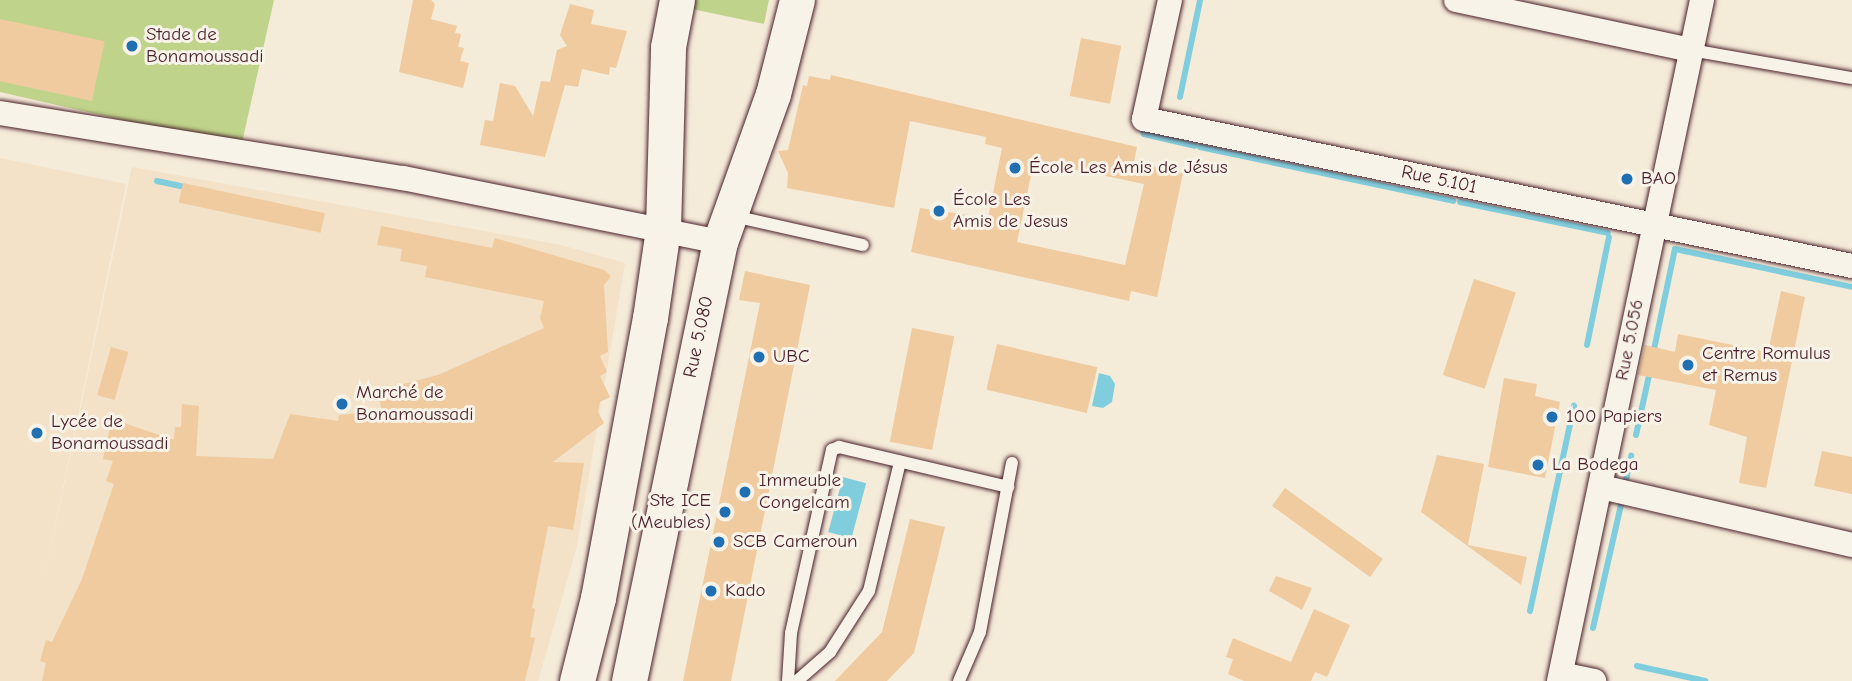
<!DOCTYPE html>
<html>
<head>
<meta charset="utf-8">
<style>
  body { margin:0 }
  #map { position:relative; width:1852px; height:681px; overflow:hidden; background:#f5ebd9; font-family:"Comic Neue",sans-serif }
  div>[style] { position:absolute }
  .built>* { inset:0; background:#f3e1c8 }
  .green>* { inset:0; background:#bfd48a }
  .water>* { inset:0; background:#80cedd; transform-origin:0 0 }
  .stream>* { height:6px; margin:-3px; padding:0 3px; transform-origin:3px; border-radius:3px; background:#80cedd }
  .building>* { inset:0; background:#efcb9f; transform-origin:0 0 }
  .roads { filter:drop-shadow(0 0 2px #4a1f2b) drop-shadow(0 0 2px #4a1f2b) }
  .lane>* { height:12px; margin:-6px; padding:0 6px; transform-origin:6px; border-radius:6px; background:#f7f3e8 }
  .street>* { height:24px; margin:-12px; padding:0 12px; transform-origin:12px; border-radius:12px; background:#f7f3e8 }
  .secondary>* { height:35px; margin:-17.5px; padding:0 17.5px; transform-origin:17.5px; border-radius:17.5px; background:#f7f3e8 }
  .dots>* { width:19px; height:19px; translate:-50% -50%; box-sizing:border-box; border:4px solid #f7f3e8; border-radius:50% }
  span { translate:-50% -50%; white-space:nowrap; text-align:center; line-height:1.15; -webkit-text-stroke:6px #f7f3e8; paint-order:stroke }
  .poi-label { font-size:19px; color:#4a1f2b }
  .left { translate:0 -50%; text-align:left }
  .right { translate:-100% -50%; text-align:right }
  .street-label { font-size:19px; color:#4a1f2b }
</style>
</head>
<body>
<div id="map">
  <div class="built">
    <i style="clip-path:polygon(0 158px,126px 184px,40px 598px,132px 167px,561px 245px,625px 263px,577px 546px,538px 681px,0 681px)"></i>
  </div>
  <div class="green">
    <i style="clip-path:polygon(0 0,274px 0,241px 147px,0 92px)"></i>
    <i style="clip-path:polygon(684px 0,769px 0,764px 24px,682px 7px)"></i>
  </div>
  <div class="water">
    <i style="clip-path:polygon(1099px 373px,1110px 376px,1115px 384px,1112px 402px,1103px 408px,1092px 406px)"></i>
    <i style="left:843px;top:477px;width:24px;height:57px;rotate:15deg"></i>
  </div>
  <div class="stream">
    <i style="left:1180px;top:97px;width:99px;rotate:-78.3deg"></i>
    <i style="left:1141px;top:125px;width:9px;rotate:72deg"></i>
    <i style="left:1144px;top:134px;width:52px;rotate:13.2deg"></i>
    <i style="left:1200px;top:147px;width:259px;rotate:12deg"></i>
    <i style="left:157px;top:181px;width:24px;rotate:12deg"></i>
    <i style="left:1460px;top:202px;width:151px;rotate:11.8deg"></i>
    <i style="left:1587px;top:345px;width:110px;rotate:-78.5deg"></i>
    <i style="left:1653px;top:354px;width:107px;rotate:-78.2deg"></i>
    <i style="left:1675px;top:249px;width:181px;rotate:12.1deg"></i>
    <i style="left:1636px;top:435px;width:66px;rotate:-77.7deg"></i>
    <i style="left:1625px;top:485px;width:30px;rotate:-78deg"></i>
    <i style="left:1530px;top:611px;width:210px;rotate:-77.9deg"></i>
    <i style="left:1593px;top:628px;width:135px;rotate:-77.2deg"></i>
    <i style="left:1637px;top:666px;width:70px;rotate:12.4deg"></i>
  </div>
  <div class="building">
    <i style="clip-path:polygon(413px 0,431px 0,435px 4px,431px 19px,457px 26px,455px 33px,461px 34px,458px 47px,464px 48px,460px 61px,469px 63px,463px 88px,399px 72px)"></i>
    <i style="clip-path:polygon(570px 4px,594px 10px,591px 24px,627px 31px,616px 68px,610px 67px,609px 75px,582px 69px,578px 87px,565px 85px,545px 157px,480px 145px,485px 120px,493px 121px,500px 83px,515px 86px,533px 116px,541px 81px,550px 82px,557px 50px,567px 46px,560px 35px)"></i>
    <i style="left:0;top:19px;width:107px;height:61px;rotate:12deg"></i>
    <i style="left:1081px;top:38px;width:41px;height:59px;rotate:11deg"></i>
    <i style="clip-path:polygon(evenodd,831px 75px,1137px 147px,1134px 162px,1183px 173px,1157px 297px,1131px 291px,1129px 301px,911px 252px,920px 208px,988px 218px,1002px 148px,985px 144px,986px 137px,910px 121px,894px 208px,787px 188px,788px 173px,778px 151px,788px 150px,803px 85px,807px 86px,809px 76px,830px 80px,831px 75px,1034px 161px,1144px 184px,1125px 265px,1017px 242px,1034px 161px)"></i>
    <i style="left:183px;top:183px;width:145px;height:20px;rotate:12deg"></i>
    <i style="clip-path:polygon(381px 226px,492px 248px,495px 238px,604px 270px,611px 276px,604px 285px,608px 352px,600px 356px,607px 372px,600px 376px,610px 397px,600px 402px,598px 412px,604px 423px,553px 462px,584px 463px,573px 530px,548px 526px,532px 608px,535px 609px,530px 637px,535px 638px,525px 681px,42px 681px,46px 663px,40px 661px,46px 640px,52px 642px,82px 579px,114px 484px,106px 481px,113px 461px,103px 459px,112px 419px,174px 440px,175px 427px,181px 427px,182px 404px,199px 406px,196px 456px,273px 459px,290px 414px,338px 421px,339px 415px,382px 411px,377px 391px,438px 375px,544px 328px,540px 318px,544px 301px,425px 277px,427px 266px,400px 261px,402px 249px,377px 245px)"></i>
    <i style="clip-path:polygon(745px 271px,810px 285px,731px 681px,683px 681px,760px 303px,739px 300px)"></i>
    <i style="left:1474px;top:279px;width:44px;height:101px;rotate:18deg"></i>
    <i style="clip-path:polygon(1781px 291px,1805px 297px,1766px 488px,1739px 483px,1747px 437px,1709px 425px,1716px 390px,1638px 375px,1645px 345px,1675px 352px,1678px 334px,1768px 352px)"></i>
    <i style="left:912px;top:328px;width:43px;height:116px;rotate:11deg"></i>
    <i style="left:997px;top:344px;width:103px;height:47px;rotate:13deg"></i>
    <i style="left:111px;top:347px;width:18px;height:50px;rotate:16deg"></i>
    <i style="clip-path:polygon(1504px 378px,1537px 384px,1535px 396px,1560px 402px,1545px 478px,1488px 467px)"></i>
    <i style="clip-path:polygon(1822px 451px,1852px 457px,1852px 494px,1814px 486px)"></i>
    <i style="clip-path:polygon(1437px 455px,1484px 464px,1468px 545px,1527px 557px,1521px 585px,1421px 512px)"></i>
    <i style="left:1285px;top:488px;width:121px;height:22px;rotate:36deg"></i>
    <i style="clip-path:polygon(910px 519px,945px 527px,914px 653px,887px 681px,835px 681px,882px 632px)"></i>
    <i style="clip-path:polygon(1276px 576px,1312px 588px,1302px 610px,1269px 591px)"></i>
    <i style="clip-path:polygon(1314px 609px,1350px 625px,1327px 677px,1315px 672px,1311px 681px,1244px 681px,1228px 674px,1233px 659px,1226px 657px,1233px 638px,1291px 662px)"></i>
  </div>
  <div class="roads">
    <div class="lane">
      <i style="left:1691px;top:50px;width:163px;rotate:9.9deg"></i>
      <i style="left:733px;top:216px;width:133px;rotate:12.6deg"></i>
      <i style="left:788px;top:681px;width:48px;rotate:-86.4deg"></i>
      <i style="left:791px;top:633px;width:188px;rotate:-77.4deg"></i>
      <i style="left:832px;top:450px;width:8px;rotate:-23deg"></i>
      <i style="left:839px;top:447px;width:174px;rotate:13.3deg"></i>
      <i style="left:797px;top:681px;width:44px;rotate:-41.3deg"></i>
      <i style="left:830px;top:652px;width:72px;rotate:-57.4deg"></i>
      <i style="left:869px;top:591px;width:133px;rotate:-76.5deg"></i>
      <i style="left:959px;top:681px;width:53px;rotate:-66.8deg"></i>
      <i style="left:980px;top:632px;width:172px;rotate:-79.3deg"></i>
    </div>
    <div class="street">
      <i style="left:1170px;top:0;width:122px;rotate:102.3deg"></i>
      <i style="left:1144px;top:119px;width:723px;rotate:11.73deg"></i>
      <i style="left:1456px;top:0;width:240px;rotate:12deg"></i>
      <i style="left:0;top:113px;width:408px;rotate:9.2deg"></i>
      <i style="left:403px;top:178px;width:323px;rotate:11.4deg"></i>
      <i style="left:1601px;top:487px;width:258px;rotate:13deg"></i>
      <i style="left:1561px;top:674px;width:34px;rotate:12deg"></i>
      <i style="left:1559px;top:681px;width:696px;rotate:-78.14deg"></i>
    </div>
    <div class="secondary">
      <i style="left:577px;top:681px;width:86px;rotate:-75.8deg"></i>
      <i style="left:598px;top:598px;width:285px;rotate:-79.5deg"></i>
      <i style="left:650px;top:318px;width:90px;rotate:-81.7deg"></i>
      <i style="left:663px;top:229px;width:182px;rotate:-88.4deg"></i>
      <i style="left:668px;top:47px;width:48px;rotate:-79.2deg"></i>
      <i style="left:629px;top:681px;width:448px;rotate:-78.3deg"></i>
      <i style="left:720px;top:242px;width:157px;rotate:-70.3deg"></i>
      <i style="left:773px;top:94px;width:97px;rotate:-75.7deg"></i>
    </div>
  </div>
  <div class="dots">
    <i style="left:132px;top:46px;background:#1f6fb2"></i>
    <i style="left:1015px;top:168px;background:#1f6fb2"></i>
    <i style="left:1627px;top:179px;background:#1f6fb2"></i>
    <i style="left:939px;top:211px;background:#1f6fb2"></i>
    <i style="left:759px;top:357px;background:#1f6fb2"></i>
    <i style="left:1688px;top:365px;background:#1f6fb2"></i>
    <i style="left:342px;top:404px;background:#1f6fb2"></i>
    <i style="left:1552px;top:417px;background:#1f6fb2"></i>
    <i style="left:37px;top:433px;background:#1f6fb2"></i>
    <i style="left:1538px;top:465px;background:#1f6fb2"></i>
    <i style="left:745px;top:492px;background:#1f6fb2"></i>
    <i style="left:725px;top:512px;background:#1f6fb2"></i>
    <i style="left:719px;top:542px;background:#1f6fb2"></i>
    <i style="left:711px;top:591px;background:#1f6fb2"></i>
  </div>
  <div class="poi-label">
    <span class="left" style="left:146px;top:46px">Stade de<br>Bonamoussadi</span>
    <span class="left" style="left:1029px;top:168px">École Les Amis de Jésus</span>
    <span class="left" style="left:1641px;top:179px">BAO</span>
    <span class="left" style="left:953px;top:211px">École Les<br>Amis de Jesus</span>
    <span class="left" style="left:1702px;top:365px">Centre Romulus<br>et Remus</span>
    <span class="left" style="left:773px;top:357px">UBC</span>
    <span class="left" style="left:356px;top:404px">Marché de<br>Bonamoussadi</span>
    <span class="left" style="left:1566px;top:417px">100 Papiers</span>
    <span class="left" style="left:51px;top:433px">Lycée de<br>Bonamoussadi</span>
    <span class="left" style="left:1552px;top:465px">La Bodega</span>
    <span class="left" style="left:759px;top:492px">Immeuble<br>Congelcam</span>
    <span class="right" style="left:711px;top:512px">Ste ICE<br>(Meubles)</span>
    <span class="left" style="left:733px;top:542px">SCB Cameroun</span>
    <span class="left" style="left:725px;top:591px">Kado</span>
  </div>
  <div class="street-label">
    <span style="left:1439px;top:180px;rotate:12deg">Rue 5.101</span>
    <span style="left:699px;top:337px;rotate:-78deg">Rue 5.080</span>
    <span style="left:1630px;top:340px;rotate:-79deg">Rue 5.056</span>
  </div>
</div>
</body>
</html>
